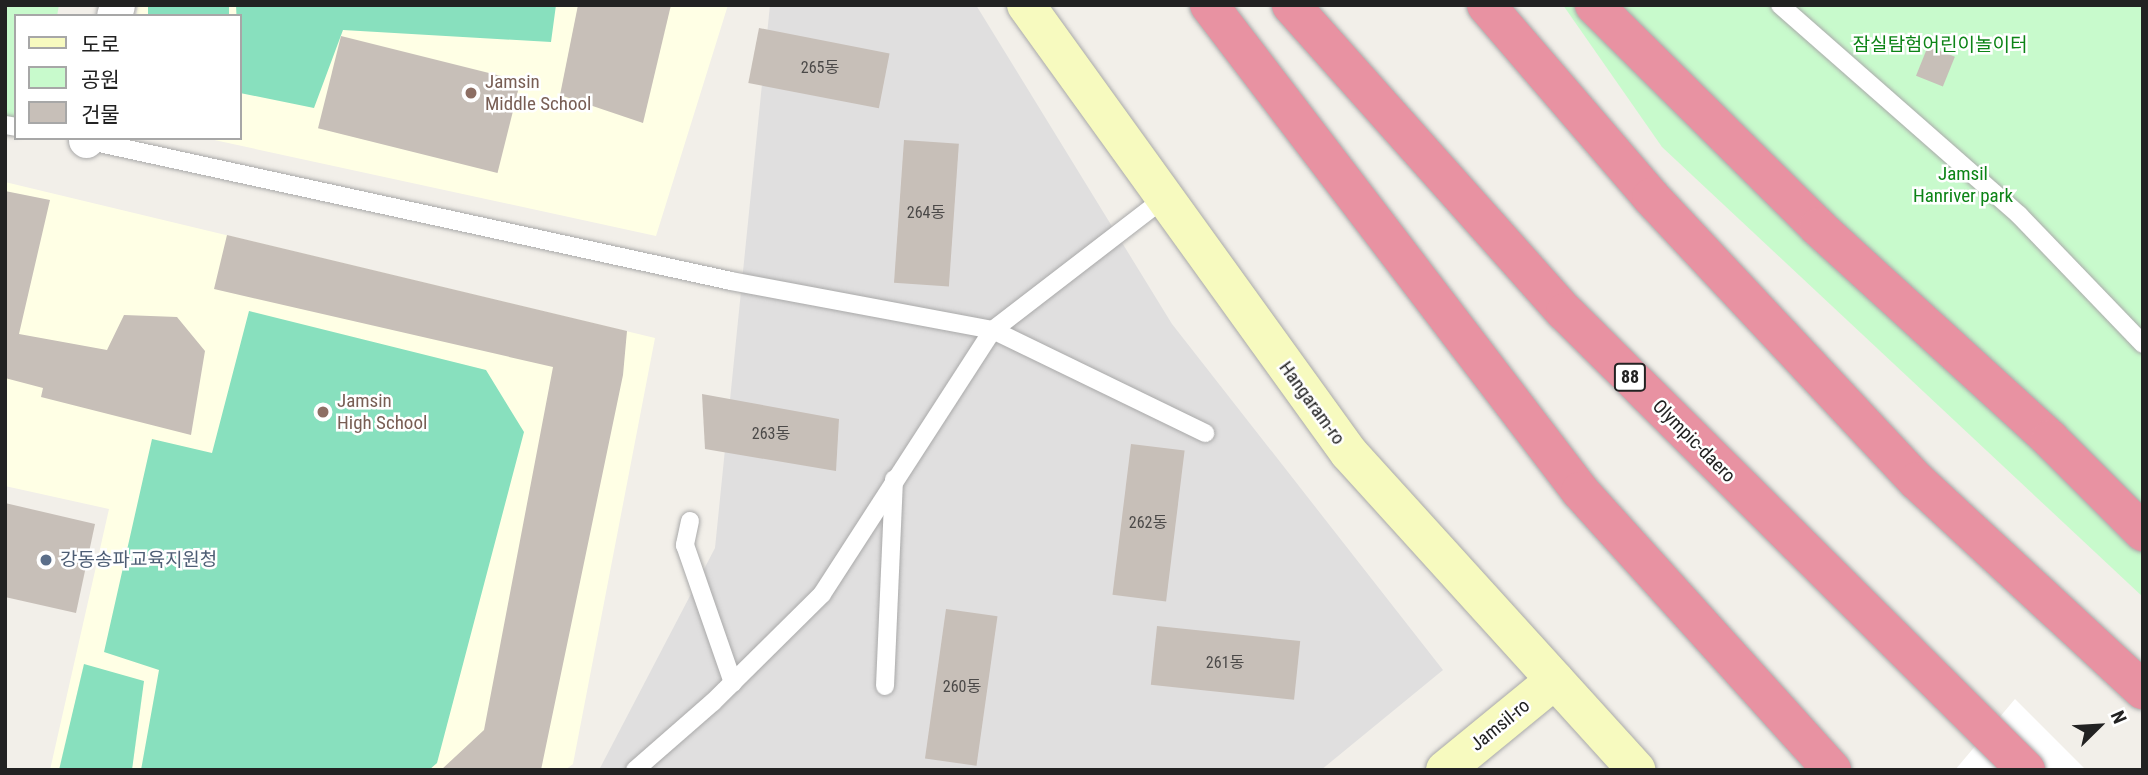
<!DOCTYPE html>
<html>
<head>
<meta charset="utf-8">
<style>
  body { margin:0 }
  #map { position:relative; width:2148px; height:775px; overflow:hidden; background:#f2efe9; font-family:"Roboto Condensed","Noto Sans KR",sans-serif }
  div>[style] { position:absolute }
  .residential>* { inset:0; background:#e0dfdf }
  .education>* { inset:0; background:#ffffe5 }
  .park>* { inset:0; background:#c8facc }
  .pitch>* { inset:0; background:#88e0be; transform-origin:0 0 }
  .pier>* { inset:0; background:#fff }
  .building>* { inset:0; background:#c7bfb8; transform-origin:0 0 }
  .roads { filter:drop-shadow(0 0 2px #a9a9a9) drop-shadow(0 0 2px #a9a9a9) }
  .lane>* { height:18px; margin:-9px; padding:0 9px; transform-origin:9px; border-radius:9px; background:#fff }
  .street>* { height:35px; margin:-17.5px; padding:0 17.5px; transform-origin:17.5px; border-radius:17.5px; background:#fff }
  .secondary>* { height:38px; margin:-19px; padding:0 19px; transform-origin:19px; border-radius:19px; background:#f7fabf }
  .highway>* { height:38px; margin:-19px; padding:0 19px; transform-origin:19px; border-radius:19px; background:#e892a2 }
  .dots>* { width:19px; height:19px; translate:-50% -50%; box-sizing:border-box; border:4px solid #fff; border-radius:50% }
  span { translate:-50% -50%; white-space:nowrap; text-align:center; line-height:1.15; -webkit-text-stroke:5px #fff; paint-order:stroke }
  .number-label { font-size:16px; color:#4b4948 }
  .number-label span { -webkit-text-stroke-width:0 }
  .shield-label span { padding:2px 5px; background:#fff; border:2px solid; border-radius:5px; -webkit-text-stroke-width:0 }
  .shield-label { font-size:18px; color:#222; font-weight:700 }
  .park-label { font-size:19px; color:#0c8416 }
  .education-label { font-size:19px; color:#785e54 }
  .left { translate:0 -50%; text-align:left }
  .street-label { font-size:19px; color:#222 }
  .service-label { font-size:19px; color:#4e5e75 }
  .frame { position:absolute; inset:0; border:7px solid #222; pointer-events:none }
  .legend { position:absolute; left:14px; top:14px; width:228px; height:126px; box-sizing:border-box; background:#fff; border:2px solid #a7a7a7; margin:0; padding:9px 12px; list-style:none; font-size:21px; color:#222 }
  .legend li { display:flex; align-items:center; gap:14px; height:35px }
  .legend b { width:35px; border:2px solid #a7a7a7 }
  .north { position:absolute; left:2064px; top:691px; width:70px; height:70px; -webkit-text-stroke:5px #fff; paint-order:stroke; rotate:66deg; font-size:19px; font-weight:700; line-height:28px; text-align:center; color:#222 }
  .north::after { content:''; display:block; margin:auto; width:24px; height:32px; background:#222; clip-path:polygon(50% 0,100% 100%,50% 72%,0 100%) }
</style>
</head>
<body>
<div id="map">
  <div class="residential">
    <i style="clip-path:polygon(770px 5px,976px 5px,1172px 324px,1443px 670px,1321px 770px,599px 770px,715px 548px)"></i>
  </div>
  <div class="education">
    <i style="clip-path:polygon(138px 5px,728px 5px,656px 236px,205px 138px,240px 138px,240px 16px,136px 16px)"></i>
    <i style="clip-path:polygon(5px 182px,655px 338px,573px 764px,565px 770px,50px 770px,109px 509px,5px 486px)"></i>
  </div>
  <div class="park">
    <i style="clip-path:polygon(5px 5px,59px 5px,57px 16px,16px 16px,16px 127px,5px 125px)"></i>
    <i style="clip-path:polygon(1563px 5px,2143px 5px,2143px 597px,1662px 147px)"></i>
  </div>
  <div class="pitch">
    <i style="left:148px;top:5px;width:81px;height:11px"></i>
    <i style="clip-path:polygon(236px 5px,556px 5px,551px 42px,343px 30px,314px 108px,240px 93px)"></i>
    <i style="clip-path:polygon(249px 311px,486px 370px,524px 432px,437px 763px,429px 770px,141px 770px,159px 670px,104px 652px,152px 439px,212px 453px)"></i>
    <i style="clip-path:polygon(84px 664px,144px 681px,132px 770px,59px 770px)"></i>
  </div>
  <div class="pier">
    <i style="clip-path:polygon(2015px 699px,2086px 770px,1955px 770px)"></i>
  </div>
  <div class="building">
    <i style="clip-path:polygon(578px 5px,671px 5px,643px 123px,560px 95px)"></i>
    <i style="left:759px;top:28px;width:133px;height:56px;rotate:11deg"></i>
    <i style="left:341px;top:36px;width:185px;height:95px;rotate:14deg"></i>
    <i style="left:1928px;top:46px;width:29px;height:32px;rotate:22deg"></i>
    <i style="left:904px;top:140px;width:55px;height:143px;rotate:4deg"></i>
    <i style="clip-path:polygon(5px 191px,50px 200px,19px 334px,107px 350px,124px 315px,177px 317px,205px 351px,191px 435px,41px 397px,43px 388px,5px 378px)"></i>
    <i style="clip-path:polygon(227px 235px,627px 331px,623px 375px,541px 770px,441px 770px,484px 730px,553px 367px,214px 289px)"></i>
    <i style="clip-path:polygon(702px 394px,839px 419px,836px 471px,705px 449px)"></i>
    <i style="left:1131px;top:444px;width:54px;height:152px;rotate:7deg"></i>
    <i style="clip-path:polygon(5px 503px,95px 524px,76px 613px,5px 597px)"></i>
    <i style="left:946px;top:609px;width:52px;height:151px;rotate:8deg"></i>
    <i style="left:1157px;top:626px;width:144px;height:59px;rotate:6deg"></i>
  </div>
  <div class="roads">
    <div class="lane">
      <i style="left:1780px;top:5px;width:318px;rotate:41.3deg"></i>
      <i style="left:2019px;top:215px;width:179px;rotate:46.1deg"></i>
      <i style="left:5px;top:125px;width:11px;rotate:10deg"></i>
      <i style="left:81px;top:139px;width:665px;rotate:12.32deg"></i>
      <i style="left:731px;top:281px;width:267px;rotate:10.6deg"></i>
      <i style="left:993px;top:330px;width:236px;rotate:25.9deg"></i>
      <i style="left:690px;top:521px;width:25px;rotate:102deg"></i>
      <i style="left:685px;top:545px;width:146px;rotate:70.8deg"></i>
      <i style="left:885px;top:686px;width:207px;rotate:-87.5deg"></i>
      <i style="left:635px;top:770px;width:103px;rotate:-41.1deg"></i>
      <i style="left:713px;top:702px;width:153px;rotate:-44.7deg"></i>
      <i style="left:822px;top:594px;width:315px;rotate:-57.1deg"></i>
      <i style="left:993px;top:330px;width:215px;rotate:-37.6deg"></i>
    </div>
    <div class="street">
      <i style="left:114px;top:16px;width:11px;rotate:-75deg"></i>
      <i style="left:86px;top:140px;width:2px;rotate:-90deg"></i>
    </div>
    <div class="secondary">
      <i style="left:1026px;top:5px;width:552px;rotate:54.21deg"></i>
      <i style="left:1349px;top:453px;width:428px;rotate:47.8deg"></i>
      <i style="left:1445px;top:770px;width:142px;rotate:-39.3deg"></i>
    </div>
    <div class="highway">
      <i style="left:1209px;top:5px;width:611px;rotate:52.64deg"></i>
      <i style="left:1580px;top:491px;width:376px;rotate:47.9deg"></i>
      <i style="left:1291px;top:5px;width:411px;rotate:48.3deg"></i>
      <i style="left:1565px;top:312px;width:650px;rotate:44.81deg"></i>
      <i style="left:1486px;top:5px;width:253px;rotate:49.3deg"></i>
      <i style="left:1651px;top:197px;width:389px;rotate:46.9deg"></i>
      <i style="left:1917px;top:481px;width:308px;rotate:42.8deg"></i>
      <i style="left:1594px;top:5px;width:315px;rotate:44.7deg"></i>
      <i style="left:1818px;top:227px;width:314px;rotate:42.4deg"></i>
      <i style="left:2050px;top:439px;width:132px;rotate:45deg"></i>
    </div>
  </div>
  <div class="dots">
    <i style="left:471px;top:93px;background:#8d6e63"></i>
    <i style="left:323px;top:412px;background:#8d6e63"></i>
    <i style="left:46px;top:560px;background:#5c6f8a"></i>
  </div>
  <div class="number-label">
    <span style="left:820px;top:68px">265동</span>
    <span style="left:926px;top:213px">264동</span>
    <span style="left:771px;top:434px">263동</span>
    <span style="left:1148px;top:523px">262동</span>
    <span style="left:1225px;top:663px">261동</span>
    <span style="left:962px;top:687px">260동</span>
  </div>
  <div class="shield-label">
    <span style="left:1630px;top:377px">88</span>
  </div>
  <div class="park-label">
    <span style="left:1940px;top:45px">잠실탐험어린이놀이터</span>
    <span style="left:1963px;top:185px">Jamsil<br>Hanriver park</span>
  </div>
  <div class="education-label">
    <span class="left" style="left:485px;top:93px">Jamsin<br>Middle School</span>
    <span class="left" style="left:337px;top:412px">Jamsin<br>High School</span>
  </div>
  <div class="street-label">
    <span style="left:1312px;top:403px;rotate:54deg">Hangaram-ro</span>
    <span style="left:1694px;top:441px;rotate:45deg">Olympic-daero</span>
    <span style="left:1500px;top:725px;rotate:-39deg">Jamsil-ro</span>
  </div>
  <div class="service-label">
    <span class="left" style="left:60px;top:560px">강동송파교육지원청</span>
  </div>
  <div class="frame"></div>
  <ul class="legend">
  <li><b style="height:9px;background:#f7fabf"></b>도로</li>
  <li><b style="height:19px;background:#c8facc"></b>공원</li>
  <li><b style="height:19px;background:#c7bfb8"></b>건물</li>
  </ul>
  <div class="north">N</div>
</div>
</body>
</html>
